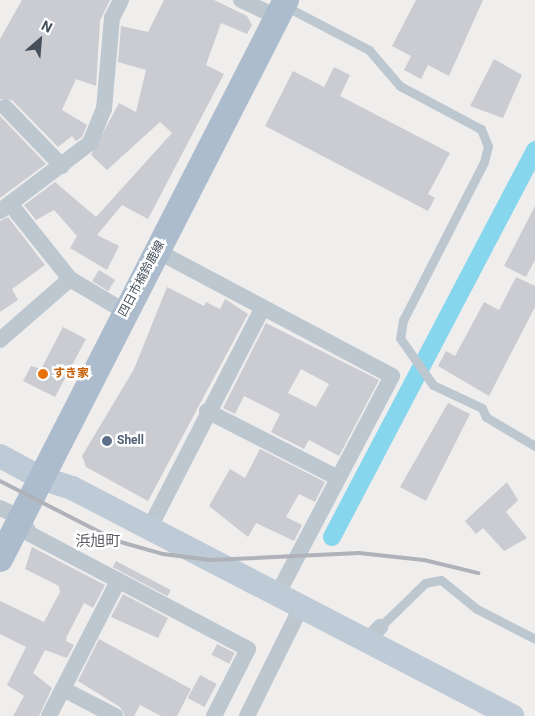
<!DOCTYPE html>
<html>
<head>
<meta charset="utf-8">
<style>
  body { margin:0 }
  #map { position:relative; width:535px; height:716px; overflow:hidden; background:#f0eded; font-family:Roboto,"Noto Sans JP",sans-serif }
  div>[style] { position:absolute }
  .canal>* { height:18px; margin:-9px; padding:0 9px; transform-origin:9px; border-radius:9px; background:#86d6ed }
  .building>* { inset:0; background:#caccd2; transform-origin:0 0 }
  .lane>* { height:9px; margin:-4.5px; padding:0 4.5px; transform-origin:4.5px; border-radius:4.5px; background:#bdc7d0 }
  .street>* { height:16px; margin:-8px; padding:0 8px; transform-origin:8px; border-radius:8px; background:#bdc7d0 }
  .secondary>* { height:24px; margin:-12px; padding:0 12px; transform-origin:12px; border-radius:12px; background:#bfcad7 }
  .primary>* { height:26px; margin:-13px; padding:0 13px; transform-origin:13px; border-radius:13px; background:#acbccd }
  .rail>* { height:4px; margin:-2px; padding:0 2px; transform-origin:2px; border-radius:2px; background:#afb2b8 }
  .dots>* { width:14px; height:14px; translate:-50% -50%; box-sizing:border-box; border:2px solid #fff; border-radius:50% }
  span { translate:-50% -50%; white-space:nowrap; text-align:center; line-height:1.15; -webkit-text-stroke:5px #fff; paint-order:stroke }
  .street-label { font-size:12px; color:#45505b }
  .food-label { font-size:12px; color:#c56008; font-weight:700 }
  .left { translate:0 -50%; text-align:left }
  .service-label { font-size:12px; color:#4e5e75; font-weight:700 }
  .quarter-label { font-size:15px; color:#5a5d62 }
  .north { position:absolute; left:15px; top:15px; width:50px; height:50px; -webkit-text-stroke:4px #fff; paint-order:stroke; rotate:27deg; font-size:14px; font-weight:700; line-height:20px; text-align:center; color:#45505b }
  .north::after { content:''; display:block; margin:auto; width:18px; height:22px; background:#45505b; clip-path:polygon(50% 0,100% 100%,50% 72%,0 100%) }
</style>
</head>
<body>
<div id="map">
  <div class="canal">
    <i style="left:332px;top:537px;width:437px;rotate:-62.3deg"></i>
  </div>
  <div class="building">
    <i style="clip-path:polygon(22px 0,110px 0,100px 21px,96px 86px,76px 79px,62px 110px,87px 125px,82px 137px,76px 141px,72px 136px,58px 147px,12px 100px,0 99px,0 39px)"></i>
    <i style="clip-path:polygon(164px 0,214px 0,247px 16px,252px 25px,247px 34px,221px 23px,206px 65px,224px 74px,148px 219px,122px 205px,97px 235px,119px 246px,107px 270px,70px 248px,77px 236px,54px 210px,36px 220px,24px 205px,55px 182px,96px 217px,172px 133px,160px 122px,107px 170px,91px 155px,119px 103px,136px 112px,146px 70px,118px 62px,121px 26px,148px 32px)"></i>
    <i style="clip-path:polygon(416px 0,483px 0,449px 76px,428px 65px,421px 79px,404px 70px,411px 56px,392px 46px)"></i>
    <i style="clip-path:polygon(494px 59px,522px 75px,503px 118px,470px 106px)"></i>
    <i style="clip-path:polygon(334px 67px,350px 75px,340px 96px,450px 153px,428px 194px,435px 198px,428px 211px,265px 126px,293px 71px,324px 87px)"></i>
    <i style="clip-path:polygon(0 116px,46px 164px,0 198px)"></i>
    <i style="clip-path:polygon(535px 206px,535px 260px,526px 277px,504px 266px)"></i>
    <i style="clip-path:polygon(8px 217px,45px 265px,12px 289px,18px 300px,0 312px,0 221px)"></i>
    <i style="left:99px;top:270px;width:19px;height:13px;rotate:32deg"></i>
    <i style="clip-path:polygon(516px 277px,535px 286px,535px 307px,489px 396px,438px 366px,446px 351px,455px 356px,484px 302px,499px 310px)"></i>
    <i style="clip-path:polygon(167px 287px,204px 306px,206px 302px,220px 309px,225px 299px,248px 314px,148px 501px,86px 467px,82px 456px,134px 369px)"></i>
    <i style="clip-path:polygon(evenodd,266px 323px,379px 380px,339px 456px,309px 440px,304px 449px,271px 432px,280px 414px,244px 396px,235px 414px,223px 408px,266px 323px,301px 369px,329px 384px,316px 407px,288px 393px,301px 369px)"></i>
    <i style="clip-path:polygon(63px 327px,86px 339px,55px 397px,23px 381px,31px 366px,41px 369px)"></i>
    <i style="clip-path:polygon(448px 403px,470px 414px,426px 501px,400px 487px)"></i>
    <i style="clip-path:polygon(260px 449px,325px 482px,315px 502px,299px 494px,286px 517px,302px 525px,294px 541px,256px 523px,248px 537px,209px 506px,230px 469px,245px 478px)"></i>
    <i style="clip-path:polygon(507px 482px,518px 500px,506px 512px,527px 538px,504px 551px,483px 528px,476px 534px,465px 521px)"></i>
    <i style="clip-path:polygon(32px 547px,105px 585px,93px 608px,84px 603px,67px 636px,66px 641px,74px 645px,67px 658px,45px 650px,33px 673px,52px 688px,39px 716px,13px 716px,24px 696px,7px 685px,26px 647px,0 634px,0 601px,44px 622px,60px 592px,59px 586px,25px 569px)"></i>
    <i style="left:116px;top:561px;width:62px;height:7px;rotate:28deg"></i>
    <i style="clip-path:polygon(123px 594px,168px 618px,158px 638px,111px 617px)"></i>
    <i style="clip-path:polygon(99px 639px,191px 689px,177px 716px,161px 716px,140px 705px,134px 716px,125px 716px,120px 707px,78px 681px)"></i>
    <i style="left:217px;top:644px;width:20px;height:12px;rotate:27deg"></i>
    <i style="left:200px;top:675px;width:19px;height:26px;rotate:28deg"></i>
  </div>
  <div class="lane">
    <i style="left:285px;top:6px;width:95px;rotate:27.6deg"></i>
    <i style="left:369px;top:50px;width:48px;rotate:49.3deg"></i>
    <i style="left:400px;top:86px;width:92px;rotate:28deg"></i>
    <i style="left:481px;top:129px;width:18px;rotate:68deg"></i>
    <i style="left:488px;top:146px;width:16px;rotate:104deg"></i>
    <i style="left:484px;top:162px;width:178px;rotate:117.1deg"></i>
    <i style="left:403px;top:320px;width:18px;rotate:99deg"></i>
    <i style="left:400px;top:338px;width:57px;rotate:54.9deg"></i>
    <i style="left:433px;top:385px;width:54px;rotate:25.1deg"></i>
    <i style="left:482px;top:408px;width:10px;rotate:66deg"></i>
    <i style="left:486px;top:417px;width:57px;rotate:30.6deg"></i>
    <i style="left:380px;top:627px;width:63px;rotate:-44.4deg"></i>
    <i style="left:425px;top:583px;width:16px;rotate:-11deg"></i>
    <i style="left:441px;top:580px;width:46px;rotate:38.9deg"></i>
    <i style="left:477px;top:609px;width:65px;rotate:27.3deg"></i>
  </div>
  <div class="street">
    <i style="left:241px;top:0;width:40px;rotate:25deg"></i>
    <i style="left:5px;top:107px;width:82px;rotate:46deg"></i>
    <i style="left:11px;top:205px;width:95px;rotate:51.4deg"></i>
    <i style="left:70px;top:279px;width:63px;rotate:30.7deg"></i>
    <i style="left:0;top:211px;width:113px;rotate:-37.1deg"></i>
    <i style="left:90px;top:143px;width:37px;rotate:-68deg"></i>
    <i style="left:104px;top:109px;width:91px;rotate:-85deg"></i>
    <i style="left:112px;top:18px;width:20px;rotate:-63deg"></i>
    <i style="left:157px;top:251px;width:266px;rotate:28deg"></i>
    <i style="left:392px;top:376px;width:247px;rotate:117.7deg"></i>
    <i style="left:0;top:340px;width:93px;rotate:-41.1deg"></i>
    <i style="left:207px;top:411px;width:147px;rotate:27.1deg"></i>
    <i style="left:0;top:508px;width:23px;rotate:25deg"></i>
    <i style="left:21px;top:518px;width:18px;rotate:61deg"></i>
    <i style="left:30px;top:534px;width:246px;rotate:27.8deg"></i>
    <i style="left:248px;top:649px;width:75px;rotate:116.9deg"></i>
    <i style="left:150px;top:527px;width:245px;rotate:-62.8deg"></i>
    <i style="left:368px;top:640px;width:18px;rotate:-47deg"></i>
    <i style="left:63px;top:689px;width:59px;rotate:27.4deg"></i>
    <i style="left:49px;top:716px;width:152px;rotate:-62.9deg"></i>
    <i style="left:247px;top:716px;width:122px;rotate:-63.6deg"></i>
  </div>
  <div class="secondary">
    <i style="left:0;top:456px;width:47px;rotate:28.2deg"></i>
    <i style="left:41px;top:478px;width:33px;rotate:18deg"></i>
    <i style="left:72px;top:488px;width:496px;rotate:27.4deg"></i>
  </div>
  <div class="primary">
    <i style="left:0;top:559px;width:628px;rotate:-62.9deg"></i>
  </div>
  <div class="rail">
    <i style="left:0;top:481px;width:131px;rotate:27.1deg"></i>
    <i style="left:117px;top:541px;width:48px;rotate:15.8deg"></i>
    <i style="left:163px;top:554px;width:48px;rotate:7.1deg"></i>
    <i style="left:211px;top:560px;width:148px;rotate:-2.7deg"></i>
    <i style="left:359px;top:553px;width:65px;rotate:6.1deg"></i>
    <i style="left:424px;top:560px;width:56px;rotate:13.5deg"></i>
  </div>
  <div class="dots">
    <i style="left:43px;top:374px;background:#e8710a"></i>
    <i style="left:107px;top:441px;background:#5c6f8a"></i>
  </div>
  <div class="street-label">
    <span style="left:142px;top:279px;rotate:-62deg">四日市楠鈴鹿線</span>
  </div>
  <div class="food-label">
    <span class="left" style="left:53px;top:374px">すき家</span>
  </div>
  <div class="service-label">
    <span class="left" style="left:117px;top:441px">Shell</span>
  </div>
  <div class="quarter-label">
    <span style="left:98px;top:542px">浜旭町</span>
  </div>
  <div class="north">N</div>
</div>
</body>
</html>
